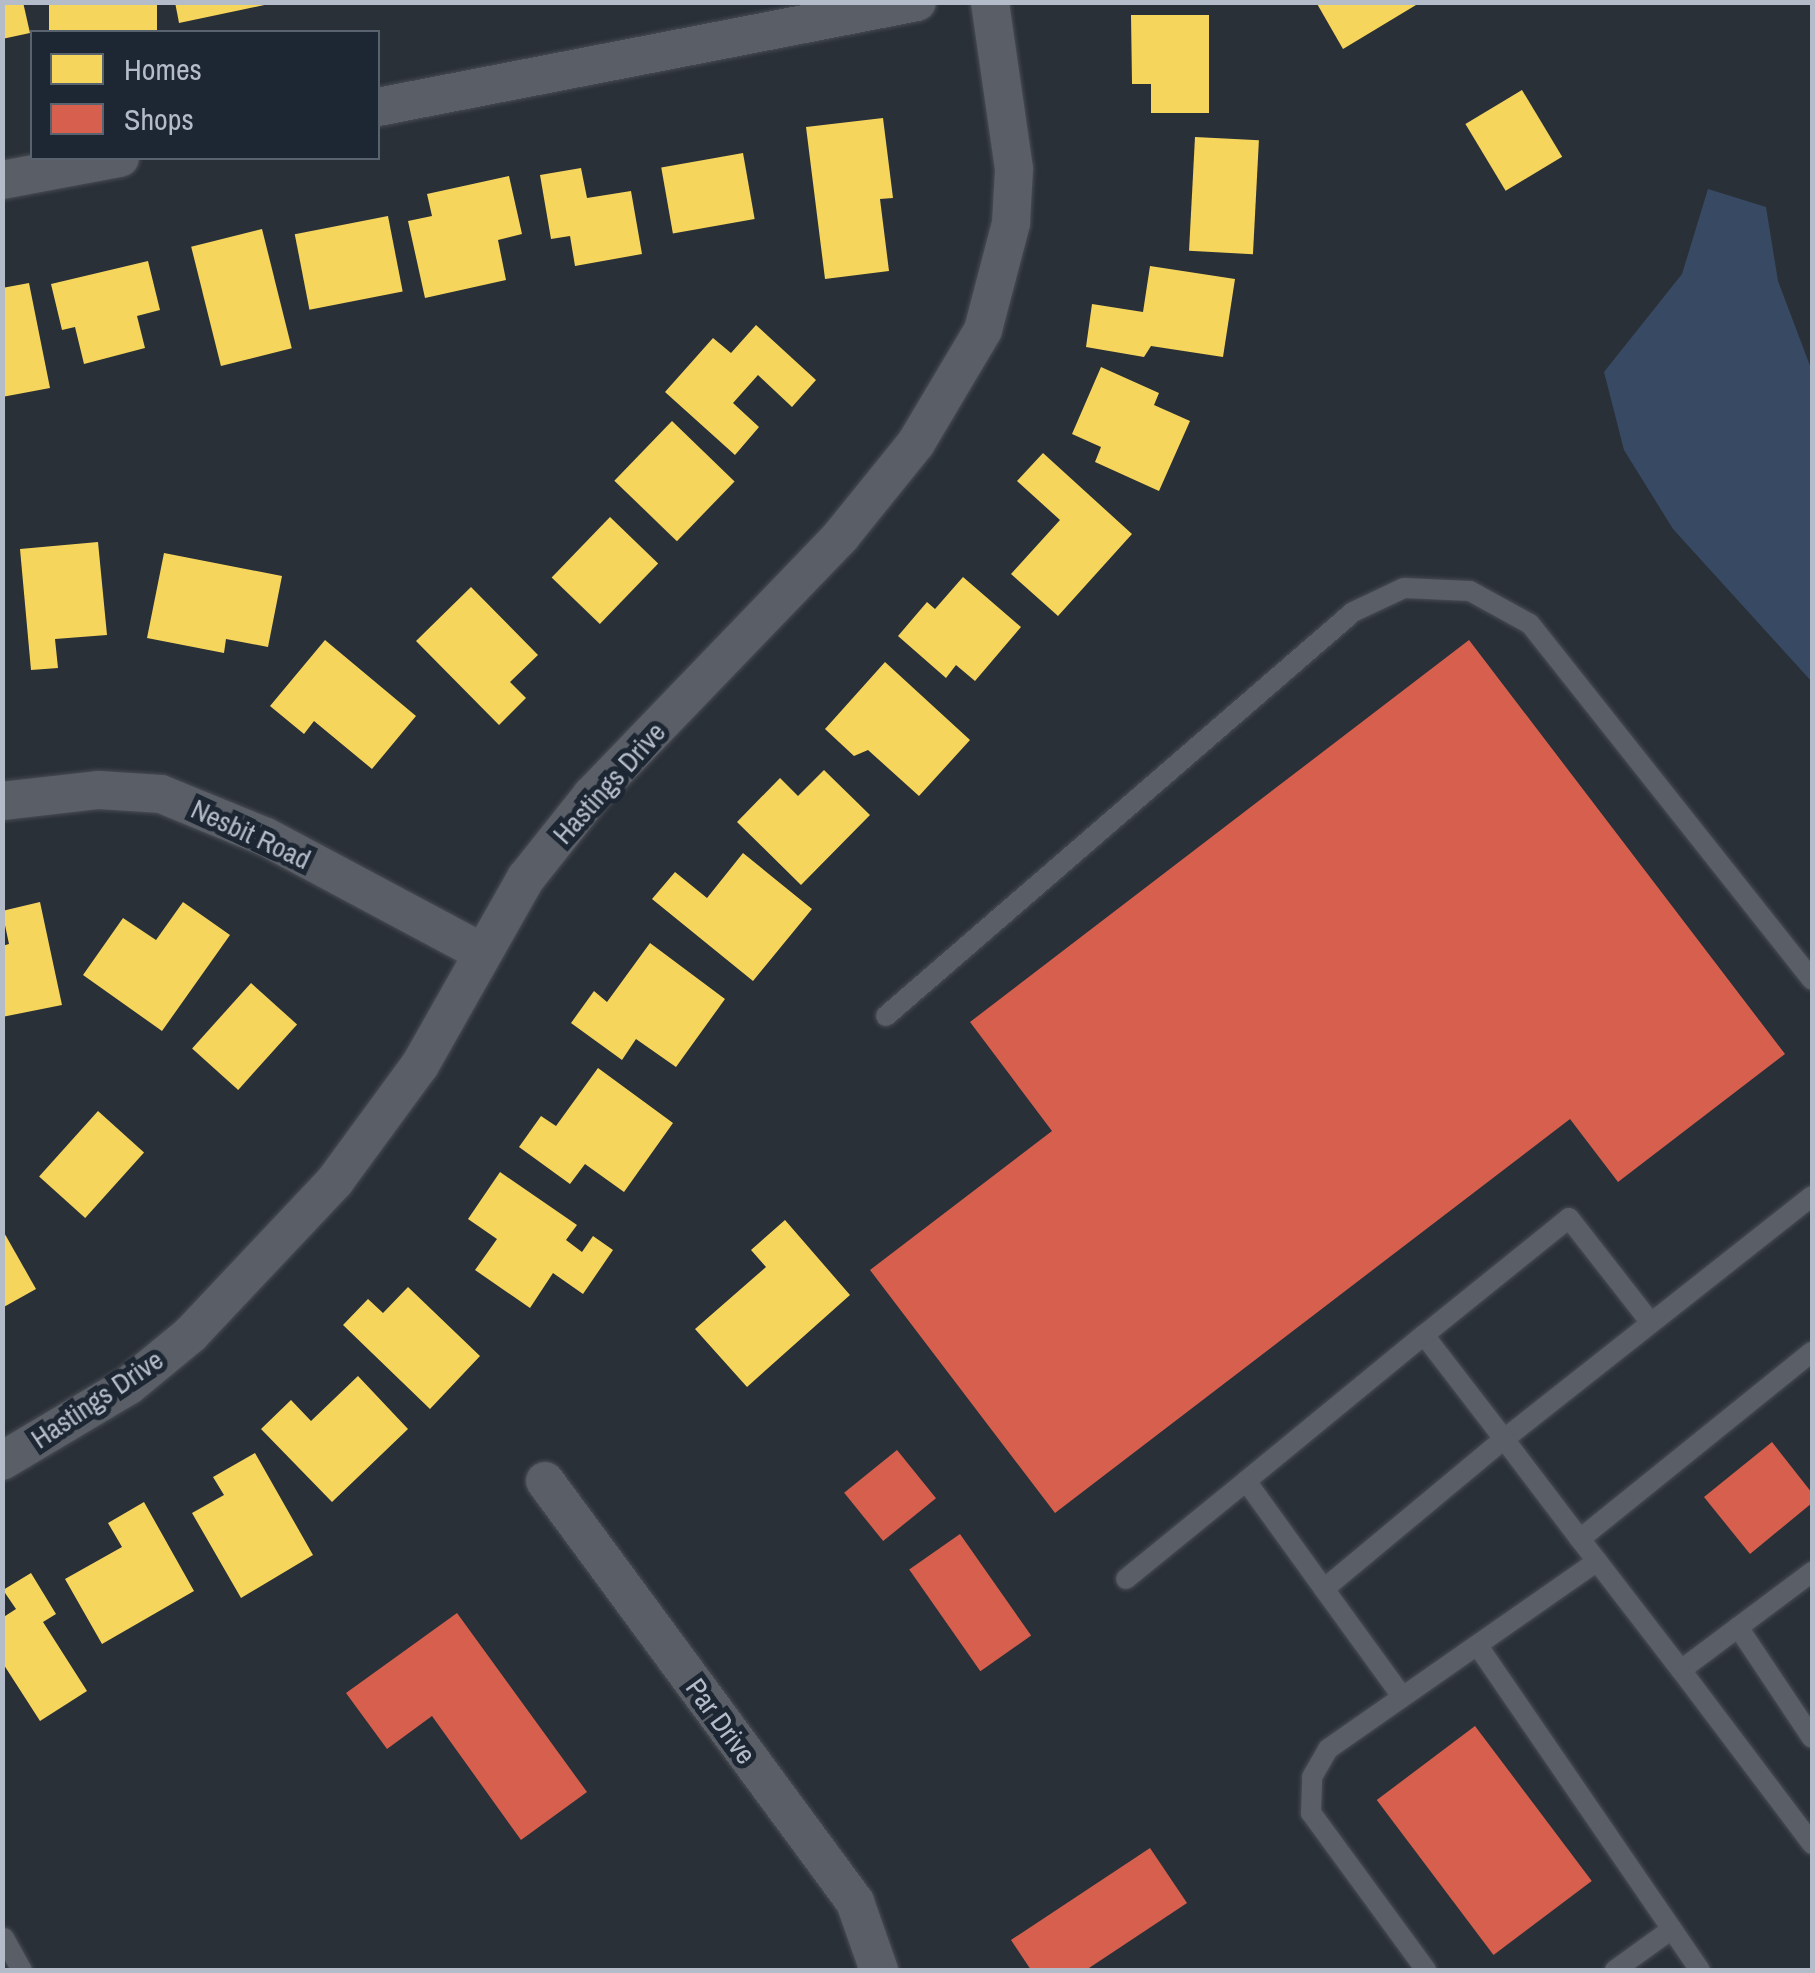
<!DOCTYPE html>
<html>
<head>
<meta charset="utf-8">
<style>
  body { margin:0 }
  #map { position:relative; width:1815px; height:1973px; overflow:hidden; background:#2a3038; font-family:"Archivo Narrow",sans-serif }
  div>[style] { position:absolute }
  .water>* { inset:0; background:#384963 }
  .homes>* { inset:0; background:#f6d55c; transform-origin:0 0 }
  .shops>* { inset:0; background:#d6604d; transform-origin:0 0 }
  .roads { filter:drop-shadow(0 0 2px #484c53) drop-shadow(0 0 2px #484c53) }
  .lane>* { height:20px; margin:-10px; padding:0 10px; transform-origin:10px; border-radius:10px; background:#5a5e66 }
  .street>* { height:38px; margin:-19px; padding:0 19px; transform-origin:19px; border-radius:19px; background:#5a5e66 }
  span { translate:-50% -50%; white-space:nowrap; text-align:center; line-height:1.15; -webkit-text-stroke:10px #1d2633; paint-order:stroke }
  .street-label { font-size:28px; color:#b4bcc9 }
  .frame { position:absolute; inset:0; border:5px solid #b4bcc9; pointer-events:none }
  .legend { position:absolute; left:30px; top:30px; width:350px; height:130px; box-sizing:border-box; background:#1d2633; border:2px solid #59626f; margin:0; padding:12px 18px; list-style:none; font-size:30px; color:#b4bcc9 }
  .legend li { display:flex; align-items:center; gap:20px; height:50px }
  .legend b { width:50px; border:2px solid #59626f }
</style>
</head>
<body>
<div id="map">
  <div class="water">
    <i style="clip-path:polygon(1708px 189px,1766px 207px,1778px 281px,1812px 371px,1812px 682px,1673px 529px,1624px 450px,1604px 372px,1682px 274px)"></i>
  </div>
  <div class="homes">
    <i style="clip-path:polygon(2px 2px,23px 2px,30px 33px,2px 39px)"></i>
    <i style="left:49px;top:2px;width:108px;height:30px"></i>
    <i style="clip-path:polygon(175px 2px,268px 2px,269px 4px,179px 23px)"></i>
    <i style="clip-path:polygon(1316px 2px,1421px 2px,1343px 49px)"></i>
    <i style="clip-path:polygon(1131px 15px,1209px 15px,1209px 113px,1151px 113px,1151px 84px,1132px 84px)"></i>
    <i style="left:1522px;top:90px;width:78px;height:66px;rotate:59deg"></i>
    <i style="clip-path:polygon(883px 118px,893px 198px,880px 199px,889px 271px,825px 279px,806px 127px)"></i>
    <i style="left:1195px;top:137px;width:64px;height:114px;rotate:3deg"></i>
    <i style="left:743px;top:153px;width:67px;height:83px;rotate:80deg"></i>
    <i style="clip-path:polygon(581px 168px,587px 198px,631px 191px,642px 254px,575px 266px,570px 236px,551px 239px,540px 175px)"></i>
    <i style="clip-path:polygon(509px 176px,522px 234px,498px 240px,506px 280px,425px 298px,408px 221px,432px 216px,427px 194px)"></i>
    <i style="left:388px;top:216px;width:77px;height:95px;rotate:79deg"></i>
    <i style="left:262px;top:229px;width:123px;height:73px;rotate:76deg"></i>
    <i style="clip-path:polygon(148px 261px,160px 310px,137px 316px,145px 348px,84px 364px,75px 327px,62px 330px,51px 284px)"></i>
    <i style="clip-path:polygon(1150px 266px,1235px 279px,1223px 357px,1151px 346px,1144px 357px,1086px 347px,1092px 304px,1143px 312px)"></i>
    <i style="clip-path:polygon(29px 283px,50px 388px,2px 397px,2px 288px)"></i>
    <i style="clip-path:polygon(756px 325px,816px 380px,792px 407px,758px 375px,733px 403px,759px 427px,735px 455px,665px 392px,713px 338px,731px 353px)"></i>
    <i style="clip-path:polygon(1101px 367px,1159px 393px,1154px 405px,1190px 421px,1159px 491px,1095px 462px,1101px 447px,1072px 434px)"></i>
    <i style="left:672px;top:421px;width:87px;height:83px;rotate:44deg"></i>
    <i style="clip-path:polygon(1043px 453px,1132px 534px,1058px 616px,1011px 574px,1060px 520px,1017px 481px)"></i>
    <i style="left:610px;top:517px;width:67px;height:84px;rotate:44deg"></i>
    <i style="clip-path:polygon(98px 542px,107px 635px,55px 639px,58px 668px,31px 670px,20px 549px)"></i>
    <i style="clip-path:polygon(164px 553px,282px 576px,268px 647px,226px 639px,224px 653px,147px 638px)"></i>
    <i style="clip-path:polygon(963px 577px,1021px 627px,975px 681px,956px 665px,946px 678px,898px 636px,927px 602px,935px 609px)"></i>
    <i style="clip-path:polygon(471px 587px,538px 655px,510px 682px,526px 698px,499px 725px,416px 641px)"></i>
    <i style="clip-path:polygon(325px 640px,416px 716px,372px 769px,314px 721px,304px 734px,270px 706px)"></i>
    <i style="clip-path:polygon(885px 662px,970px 740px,919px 796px,868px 750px,854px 756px,825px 729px)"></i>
    <i style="clip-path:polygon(824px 770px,870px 815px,801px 885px,737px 822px,780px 778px,798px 796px)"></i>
    <i style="clip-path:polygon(743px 853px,812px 909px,753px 981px,652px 899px,675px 872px,707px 898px)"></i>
    <i style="clip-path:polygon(40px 902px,62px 1005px,2px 1017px,2px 946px,9px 944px,2px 911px)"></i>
    <i style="clip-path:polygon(183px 902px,230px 935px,162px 1031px,83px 975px,123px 918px,156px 940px)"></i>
    <i style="clip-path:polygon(650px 943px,725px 999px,676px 1067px,636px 1039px,622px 1060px,571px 1023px,594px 991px,607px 1002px)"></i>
    <i style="left:251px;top:983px;width:62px;height:88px;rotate:42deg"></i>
    <i style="clip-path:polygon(598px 1068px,673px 1123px,624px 1192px,585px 1164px,570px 1184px,519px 1147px,541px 1116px,556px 1126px)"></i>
    <i style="left:98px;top:1111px;width:62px;height:88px;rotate:42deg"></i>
    <i style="clip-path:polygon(500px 1172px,577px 1225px,566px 1240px,582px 1252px,593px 1236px,613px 1250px,583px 1294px,553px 1273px,530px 1308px,475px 1270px,497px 1239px,468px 1219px)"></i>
    <i style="clip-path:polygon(785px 1220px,850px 1295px,747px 1387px,695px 1329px,766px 1267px,751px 1250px)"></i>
    <i style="clip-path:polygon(2px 1229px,36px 1289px,2px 1308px)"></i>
    <i style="clip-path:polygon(408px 1287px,480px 1356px,430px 1409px,343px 1325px,368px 1299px,383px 1313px)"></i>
    <i style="clip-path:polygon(358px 1376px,408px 1429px,332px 1502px,261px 1429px,291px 1400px,311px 1421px)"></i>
    <i style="clip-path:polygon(255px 1453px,313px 1555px,241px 1598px,192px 1513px,224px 1495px,213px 1477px)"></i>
    <i style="clip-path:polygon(144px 1502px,194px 1591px,102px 1644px,65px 1579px,122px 1547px,108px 1523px)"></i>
    <i style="clip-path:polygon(31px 1573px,56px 1614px,43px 1622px,87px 1691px,40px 1721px,2px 1662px,2px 1618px,16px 1609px,3px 1590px)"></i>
  </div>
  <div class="shops">
    <i style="clip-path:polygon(1469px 640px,1785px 1054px,1618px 1182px,1570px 1119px,1055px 1513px,870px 1270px,1052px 1131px,970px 1022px)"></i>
    <i style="clip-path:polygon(1772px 1442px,1812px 1493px,1812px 1503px,1750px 1554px,1704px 1497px)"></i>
    <i style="left:897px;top:1450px;width:62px;height:68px;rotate:51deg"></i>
    <i style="left:960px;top:1534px;width:124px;height:62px;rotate:55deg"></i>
    <i style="clip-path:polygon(457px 1613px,587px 1792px,521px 1840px,432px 1716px,387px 1749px,346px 1693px)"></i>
    <i style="left:1475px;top:1726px;width:194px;height:123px;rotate:53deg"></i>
    <i style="clip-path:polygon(1150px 1848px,1187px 1903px,1086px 1970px,1031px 1970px,1011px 1940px)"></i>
  </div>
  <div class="roads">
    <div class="lane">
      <i style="left:886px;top:1016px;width:617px;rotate:-40.86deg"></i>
      <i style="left:1353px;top:612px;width:56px;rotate:-25.2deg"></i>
      <i style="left:1404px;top:588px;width:66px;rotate:2.6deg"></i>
      <i style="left:1470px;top:591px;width:68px;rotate:28.8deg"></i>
      <i style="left:1530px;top:624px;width:454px;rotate:51.6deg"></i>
      <i style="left:1812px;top:1196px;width:392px;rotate:141.7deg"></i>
      <i style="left:1504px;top:1439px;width:234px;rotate:140.2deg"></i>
      <i style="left:1324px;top:1589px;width:133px;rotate:-125.8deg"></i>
      <i style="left:1246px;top:1481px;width:230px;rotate:-39.4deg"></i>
      <i style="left:1424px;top:1335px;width:131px;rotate:52.4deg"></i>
      <i style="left:1504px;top:1439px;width:126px;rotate:52.8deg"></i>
      <i style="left:1580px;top:1539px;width:165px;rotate:52.4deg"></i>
      <i style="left:1681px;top:1670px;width:218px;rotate:53deg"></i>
      <i style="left:1424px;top:1335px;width:186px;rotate:-38.9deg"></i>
      <i style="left:1569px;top:1218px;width:133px;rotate:52deg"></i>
      <i style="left:1580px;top:1539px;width:298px;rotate:-38.9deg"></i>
      <i style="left:1126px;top:1579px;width:155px;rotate:-39.2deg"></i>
      <i style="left:1324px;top:1589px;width:131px;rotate:54deg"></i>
      <i style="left:1738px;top:1627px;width:133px;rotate:56.3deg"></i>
      <i style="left:1480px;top:1649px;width:389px;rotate:55.6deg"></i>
      <i style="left:1681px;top:1670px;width:164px;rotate:-36.8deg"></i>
      <i style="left:4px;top:1938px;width:37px;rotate:61deg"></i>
      <i style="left:1426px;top:1970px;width:195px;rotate:-126.2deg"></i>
      <i style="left:1311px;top:1813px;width:36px;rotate:-88deg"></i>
      <i style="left:1312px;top:1777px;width:32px;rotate:-60deg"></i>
      <i style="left:1328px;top:1749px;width:328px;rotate:-34.9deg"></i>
      <i style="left:1615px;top:1970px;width:70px;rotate:-35.7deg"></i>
    </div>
    <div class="street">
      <i style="left:378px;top:107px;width:549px;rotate:-11.02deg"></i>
      <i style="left:2px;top:180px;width:120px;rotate:-10.6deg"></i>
      <i style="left:2px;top:801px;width:98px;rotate:-6.5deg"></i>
      <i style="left:99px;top:790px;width:62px;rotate:3.7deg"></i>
      <i style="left:161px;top:794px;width:113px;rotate:22.3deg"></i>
      <i style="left:266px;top:837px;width:244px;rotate:28.1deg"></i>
      <i style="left:2px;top:1461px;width:147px;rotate:-30.8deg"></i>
      <i style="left:128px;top:1386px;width:82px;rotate:-39.5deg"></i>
      <i style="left:191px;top:1334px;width:210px;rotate:-46.7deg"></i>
      <i style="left:335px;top:1181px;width:144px;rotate:-53.8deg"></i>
      <i style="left:420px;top:1065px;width:215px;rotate:-60.5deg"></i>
      <i style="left:526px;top:878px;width:106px;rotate:-51.5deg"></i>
      <i style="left:592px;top:795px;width:359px;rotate:-46.1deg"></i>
      <i style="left:841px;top:536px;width:119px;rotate:-51.1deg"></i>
      <i style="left:916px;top:443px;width:131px;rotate:-59.3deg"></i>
      <i style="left:983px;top:330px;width:111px;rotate:-75.3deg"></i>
      <i style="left:1011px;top:223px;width:54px;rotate:-86.8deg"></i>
      <i style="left:1014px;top:169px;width:169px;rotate:-98.2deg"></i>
      <i style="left:545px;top:1481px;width:523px;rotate:53.63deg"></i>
      <i style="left:855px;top:1902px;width:72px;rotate:70.6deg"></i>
    </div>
  </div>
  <div class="street-label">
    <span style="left:609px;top:783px;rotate:-48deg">Hastings Drive</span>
    <span style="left:251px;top:834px;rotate:25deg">Nesbit Road</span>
    <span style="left:97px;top:1399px;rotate:-34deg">Hastings Drive</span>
    <span style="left:721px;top:1721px;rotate:54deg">Par Drive</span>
  </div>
  <div class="frame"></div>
  <ul class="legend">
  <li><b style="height:28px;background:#f6d55c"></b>Homes</li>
  <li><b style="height:28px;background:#d6604d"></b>Shops</li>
  </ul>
</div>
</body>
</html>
